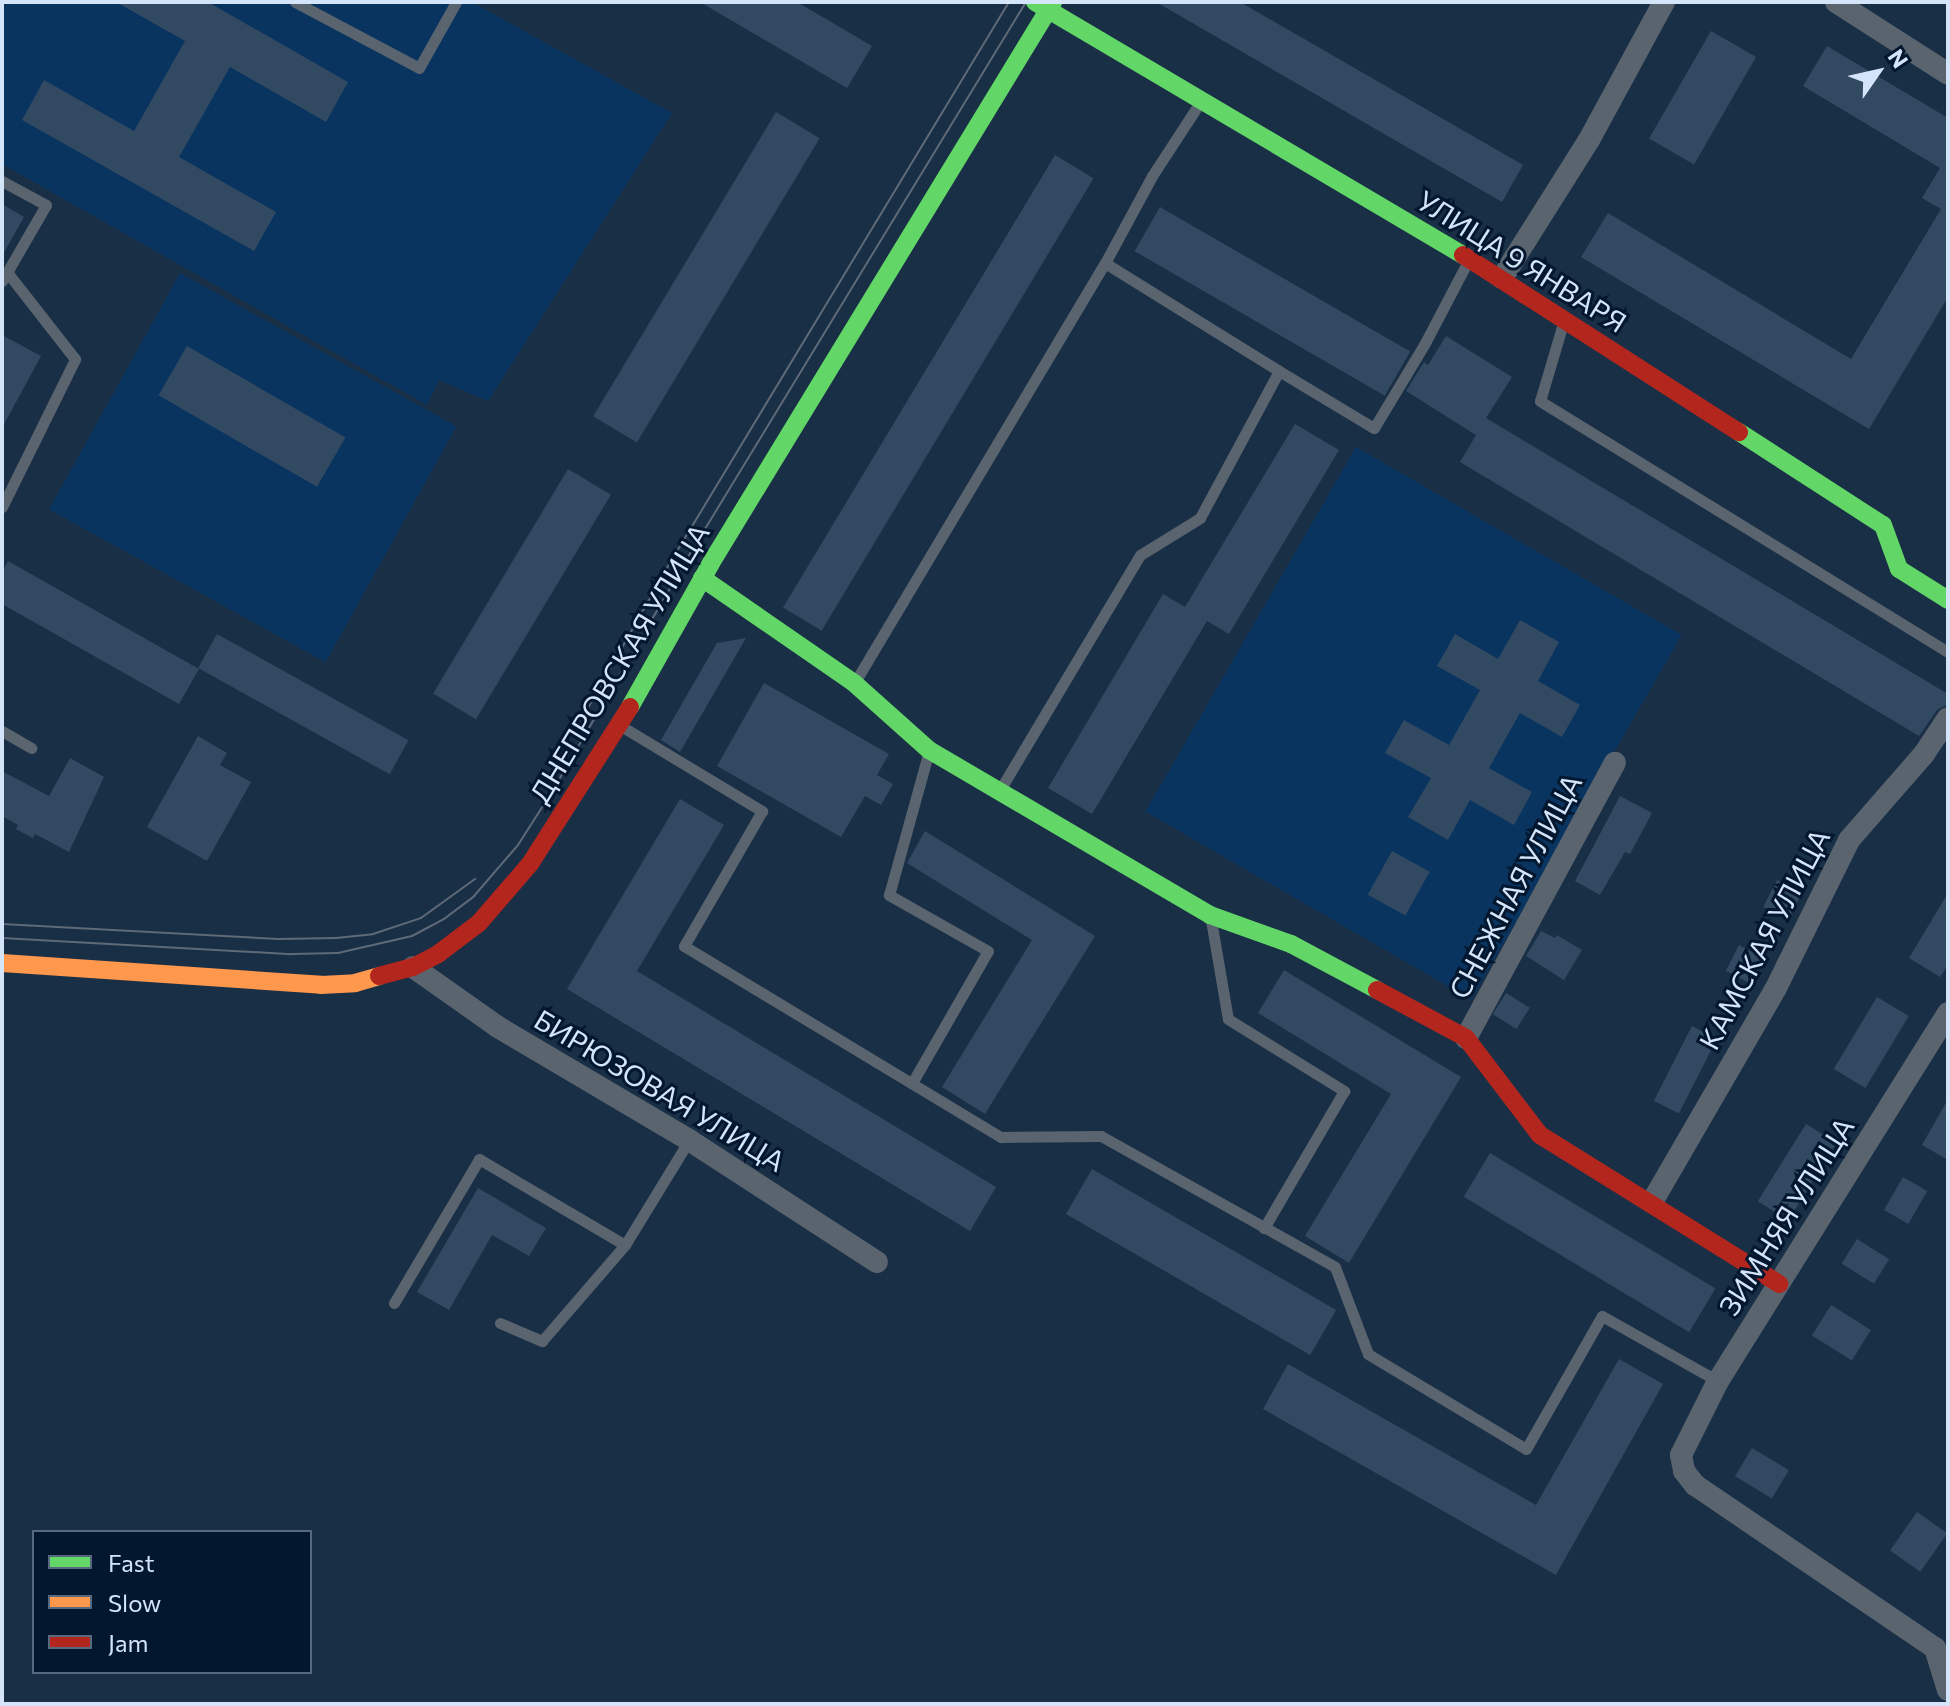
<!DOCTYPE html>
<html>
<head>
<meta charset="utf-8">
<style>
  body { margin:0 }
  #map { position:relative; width:1950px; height:1706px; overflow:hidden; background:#192f46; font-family:Commissioner,sans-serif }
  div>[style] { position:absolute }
  .built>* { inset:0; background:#09345f; transform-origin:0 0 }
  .building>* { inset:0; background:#324962; transform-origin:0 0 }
  .lane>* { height:11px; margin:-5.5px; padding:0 5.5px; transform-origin:5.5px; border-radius:5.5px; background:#5a646f }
  .street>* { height:22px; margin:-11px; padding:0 11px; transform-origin:11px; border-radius:11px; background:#5a646f }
  .fast>* { height:18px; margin:-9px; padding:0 9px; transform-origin:9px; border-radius:9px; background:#63d668 }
  .slow>* { height:18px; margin:-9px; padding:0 9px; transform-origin:9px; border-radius:9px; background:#ff974d }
  .jam>* { height:18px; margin:-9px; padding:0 9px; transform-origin:9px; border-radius:9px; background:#b3261e }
  .tram>* { height:2px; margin:-1px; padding:0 1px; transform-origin:1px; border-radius:1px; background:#5f6a78 }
  span { translate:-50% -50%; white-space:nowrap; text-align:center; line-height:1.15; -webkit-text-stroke:6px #03172f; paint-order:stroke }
  .street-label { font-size:28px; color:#d5e5f9 }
  .frame { position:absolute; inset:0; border:4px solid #d5e5f9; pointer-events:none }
  .legend { position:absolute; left:32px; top:1530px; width:280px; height:144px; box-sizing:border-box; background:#03172f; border:2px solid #576980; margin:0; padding:10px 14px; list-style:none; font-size:24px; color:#d5e5f9 }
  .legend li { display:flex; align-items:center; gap:16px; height:40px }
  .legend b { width:40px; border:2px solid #576980 }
  .north { position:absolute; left:1838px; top:32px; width:80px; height:80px; -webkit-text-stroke:6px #03172f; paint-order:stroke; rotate:56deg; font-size:22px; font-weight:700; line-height:32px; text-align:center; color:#d5e5f9 }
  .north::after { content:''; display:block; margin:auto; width:28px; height:36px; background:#d5e5f9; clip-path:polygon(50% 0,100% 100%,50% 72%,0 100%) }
</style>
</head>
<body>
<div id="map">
  <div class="built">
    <i style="clip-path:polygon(2px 2px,472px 2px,672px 113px,488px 401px,439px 380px,427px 405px,2px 164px)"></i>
    <i style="left:180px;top:273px;width:316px;height:270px;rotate:29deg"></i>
    <i style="left:1356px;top:447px;width:376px;height:421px;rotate:30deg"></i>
  </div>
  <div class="building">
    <i style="clip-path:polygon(116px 2px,208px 2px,348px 82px,326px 122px,230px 67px,179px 157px,276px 212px,254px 251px,22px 120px,44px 80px,134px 131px,185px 41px)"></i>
    <i style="clip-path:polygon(700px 2px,797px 2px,872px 46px,847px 88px)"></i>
    <i style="clip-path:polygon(1156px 2px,1240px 2px,1523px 165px,1502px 202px)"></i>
    <i style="left:1711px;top:31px;width:52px;height:124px;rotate:30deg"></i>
    <i style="clip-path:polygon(1827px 46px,1948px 118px,1948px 297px,1869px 429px,1581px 257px,1608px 213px,1851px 359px,1941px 209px,1922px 198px,1940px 168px,1803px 86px)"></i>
    <i style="left:776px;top:112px;width:51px;height:355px;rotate:31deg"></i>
    <i style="left:1055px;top:155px;width:45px;height:528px;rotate:31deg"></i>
    <i style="clip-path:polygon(2px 204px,24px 217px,2px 256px)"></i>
    <i style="left:1160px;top:207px;width:289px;height:51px;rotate:30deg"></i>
    <i style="clip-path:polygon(2px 335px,41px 356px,2px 428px)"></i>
    <i style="clip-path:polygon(1446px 336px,1512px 377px,1486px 418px,1948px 694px,1948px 704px,1937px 710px,1919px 736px,1460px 462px,1476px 435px,1406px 391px,1424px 362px,1428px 365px)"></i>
    <i style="left:187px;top:346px;width:183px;height:57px;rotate:30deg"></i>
    <i style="clip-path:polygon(1295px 424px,1339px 450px,1229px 634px,1207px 621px,1092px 814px,1048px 788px,1163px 594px,1185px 607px)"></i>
    <i style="left:568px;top:469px;width:50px;height:262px;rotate:31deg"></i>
    <i style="clip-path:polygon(8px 561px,199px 669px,179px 704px,2px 604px,2px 572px)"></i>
    <i style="clip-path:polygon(1520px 620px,1559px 642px,1538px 681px,1580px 705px,1562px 737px,1520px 713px,1489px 768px,1532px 792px,1514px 825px,1470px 800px,1448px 840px,1408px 817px,1431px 778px,1385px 753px,1404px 720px,1449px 745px,1480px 690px,1437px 666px,1455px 634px,1498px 659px)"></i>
    <i style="left:217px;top:634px;width:219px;height:39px;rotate:29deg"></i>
    <i style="clip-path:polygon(746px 638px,680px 752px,661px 740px,717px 643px)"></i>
    <i style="clip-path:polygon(764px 683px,889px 754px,877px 775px,893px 784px,881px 805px,865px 796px,841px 837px,717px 766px)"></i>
    <i style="clip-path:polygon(198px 736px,227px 753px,220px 765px,251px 782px,207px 861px,147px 827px)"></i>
    <i style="clip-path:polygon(70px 758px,104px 777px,69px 852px,35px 834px,33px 838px,16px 829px,18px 825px,2px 816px,2px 771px,49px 796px)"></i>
    <i style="clip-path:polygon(1620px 796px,1652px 813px,1630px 854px,1625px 852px,1600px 895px,1575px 881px)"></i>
    <i style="clip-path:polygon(680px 799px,724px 825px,637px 971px,996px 1187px,970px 1231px,567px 989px)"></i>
    <i style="clip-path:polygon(925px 831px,1095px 936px,985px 1114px,942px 1087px,1032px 940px,907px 863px)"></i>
    <i style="left:1392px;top:851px;width:43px;height:50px;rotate:29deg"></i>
    <i style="left:1777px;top:880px;width:28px;height:30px;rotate:27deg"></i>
    <i style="clip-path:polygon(1948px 893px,1948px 965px,1940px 977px,1909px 958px)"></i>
    <i style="clip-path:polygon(1541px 931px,1555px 938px,1557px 935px,1582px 950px,1564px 980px,1526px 956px)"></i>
    <i style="left:1739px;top:945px;width:29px;height:29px;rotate:27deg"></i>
    <i style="clip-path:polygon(1284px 970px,1461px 1077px,1349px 1263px,1305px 1236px,1391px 1094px,1258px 1013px)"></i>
    <i style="left:1506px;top:993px;width:28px;height:25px;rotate:32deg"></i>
    <i style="left:1877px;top:997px;width:37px;height:84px;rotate:31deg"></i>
    <i style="left:1692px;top:1026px;width:28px;height:84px;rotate:27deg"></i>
    <i style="clip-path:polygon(1948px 1099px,1948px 1160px,1922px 1145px)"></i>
    <i style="left:1806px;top:1124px;width:36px;height:91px;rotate:32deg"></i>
    <i style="left:1490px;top:1153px;width:263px;height:51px;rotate:31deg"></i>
    <i style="left:1092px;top:1169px;width:282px;height:52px;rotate:30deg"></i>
    <i style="left:1903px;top:1177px;width:28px;height:38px;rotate:30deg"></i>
    <i style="clip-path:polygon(478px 1188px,546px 1228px,529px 1256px,492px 1235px,449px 1310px,417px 1292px)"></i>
    <i style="left:1857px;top:1239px;width:38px;height:29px;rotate:32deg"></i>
    <i style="left:1831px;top:1305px;width:47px;height:36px;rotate:32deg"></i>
    <i style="clip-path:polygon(1619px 1359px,1663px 1384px,1556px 1575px,1263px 1409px,1288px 1364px,1536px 1505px)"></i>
    <i style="left:1752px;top:1448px;width:43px;height:33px;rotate:31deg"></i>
    <i style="left:1917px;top:1512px;width:37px;height:47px;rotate:35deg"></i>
  </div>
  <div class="lane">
    <i style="left:295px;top:2px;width:140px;rotate:28deg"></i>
    <i style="left:419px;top:68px;width:76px;rotate:-60.7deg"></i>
    <i style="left:2px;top:181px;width:50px;rotate:28.6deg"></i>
    <i style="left:46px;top:205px;width:88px;rotate:120.1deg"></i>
    <i style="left:1105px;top:263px;width:99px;rotate:-61.6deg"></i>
    <i style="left:1152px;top:176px;width:86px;rotate:-56.9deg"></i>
    <i style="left:1564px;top:320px;width:84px;rotate:106.5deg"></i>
    <i style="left:1540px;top:401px;width:479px;rotate:31.6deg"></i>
    <i style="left:1279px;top:371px;width:111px;rotate:31deg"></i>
    <i style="left:1374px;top:428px;width:99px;rotate:-59deg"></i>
    <i style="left:1425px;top:343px;width:90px;rotate:-62.3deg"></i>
    <i style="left:2px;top:507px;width:165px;rotate:-63.7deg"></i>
    <i style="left:75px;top:359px;width:110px;rotate:-128deg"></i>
    <i style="left:855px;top:682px;width:488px;rotate:-59.2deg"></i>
    <i style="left:1105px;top:263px;width:205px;rotate:31.8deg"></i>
    <i style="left:1279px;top:371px;width:167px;rotate:118.3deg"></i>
    <i style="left:1200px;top:518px;width:70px;rotate:148.3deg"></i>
    <i style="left:1140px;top:555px;width:274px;rotate:120.8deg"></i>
    <i style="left:621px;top:726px;width:165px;rotate:31.1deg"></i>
    <i style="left:762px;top:811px;width:156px;rotate:120deg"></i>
    <i style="left:684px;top:946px;width:370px;rotate:31.1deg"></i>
    <i style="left:1001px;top:1137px;width:100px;rotate:-0.6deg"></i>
    <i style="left:1101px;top:1136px;width:268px;rotate:29.2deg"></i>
    <i style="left:1335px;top:1267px;width:93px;rotate:69.2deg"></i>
    <i style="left:1368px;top:1354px;width:184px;rotate:31deg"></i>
    <i style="left:1526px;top:1449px;width:153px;rotate:-60.3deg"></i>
    <i style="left:1602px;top:1316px;width:133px;rotate:29.3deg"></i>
    <i style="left:2px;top:731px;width:34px;rotate:30deg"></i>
    <i style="left:1211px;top:920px;width:100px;rotate:80.3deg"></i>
    <i style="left:1228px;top:1019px;width:137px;rotate:31.8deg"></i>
    <i style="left:1344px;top:1091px;width:159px;rotate:120.3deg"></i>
    <i style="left:912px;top:1083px;width:152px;rotate:-60.1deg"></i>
    <i style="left:988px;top:951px;width:114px;rotate:-150.5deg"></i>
    <i style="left:889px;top:895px;width:149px;rotate:-74.5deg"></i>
    <i style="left:394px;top:1303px;width:167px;rotate:-59.4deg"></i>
    <i style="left:479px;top:1159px;width:169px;rotate:30.5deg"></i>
    <i style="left:625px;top:1245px;width:123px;rotate:-58.6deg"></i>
    <i style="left:500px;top:1323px;width:46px;rotate:23.2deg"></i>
    <i style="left:542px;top:1341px;width:127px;rotate:-49.2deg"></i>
  </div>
  <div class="street">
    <i style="left:1836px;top:2px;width:133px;rotate:32.7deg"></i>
    <i style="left:1502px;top:278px;width:163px;rotate:-57.8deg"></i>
    <i style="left:1589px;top:140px;width:157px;rotate:-61.5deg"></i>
    <i style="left:413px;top:967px;width:104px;rotate:35.2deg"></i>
    <i style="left:498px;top:1027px;width:222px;rotate:30.6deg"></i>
    <i style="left:689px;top:1140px;width:224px;rotate:33deg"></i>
    <i style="left:1948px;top:1013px;width:434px;rotate:122deg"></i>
    <i style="left:1718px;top:1381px;width:83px;rotate:116.6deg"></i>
    <i style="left:1681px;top:1455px;width:16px;rotate:79deg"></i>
    <i style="left:1684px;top:1471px;width:18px;rotate:52deg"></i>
    <i style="left:1695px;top:1485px;width:290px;rotate:34.2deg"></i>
    <i style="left:1935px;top:1648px;width:44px;rotate:72.8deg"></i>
    <i style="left:1466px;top:1038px;width:313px;rotate:-61.6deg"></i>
    <i style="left:1652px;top:1202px;width:247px;rotate:-59.9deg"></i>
    <i style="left:1776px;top:988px;width:165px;rotate:-63.7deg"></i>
    <i style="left:1849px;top:840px;width:114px;rotate:-48.9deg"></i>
    <i style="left:1924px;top:754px;width:43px;rotate:-56.3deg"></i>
  </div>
  <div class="fast">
    <i style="left:1035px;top:2px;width:497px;rotate:30.6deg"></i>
    <i style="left:1739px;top:432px;width:171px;rotate:32.9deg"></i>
    <i style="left:1883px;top:525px;width:47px;rotate:70deg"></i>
    <i style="left:1899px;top:569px;width:58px;rotate:32.3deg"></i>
    <i style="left:702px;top:578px;width:185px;rotate:34.6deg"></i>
    <i style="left:854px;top:683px;width:101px;rotate:41.8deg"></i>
    <i style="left:929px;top:750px;width:326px;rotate:30.4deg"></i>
    <i style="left:1210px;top:915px;width:86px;rotate:19.7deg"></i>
    <i style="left:1291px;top:944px;width:98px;rotate:28.1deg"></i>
    <i style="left:630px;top:707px;width:165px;rotate:-60.6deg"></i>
    <i style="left:711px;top:563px;width:657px;rotate:-58.63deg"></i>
  </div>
  <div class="slow">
    <i style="left:2px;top:963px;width:320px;rotate:3.9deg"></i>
    <i style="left:321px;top:985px;width:34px;rotate:-3deg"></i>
    <i style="left:355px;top:983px;width:25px;rotate:-16deg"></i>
  </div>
  <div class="jam">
    <i style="left:1463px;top:255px;width:328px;rotate:32.7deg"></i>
    <i style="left:379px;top:976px;width:35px;rotate:-15deg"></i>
    <i style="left:413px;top:967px;width:28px;rotate:-27deg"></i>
    <i style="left:438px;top:954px;width:51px;rotate:-37.1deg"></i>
    <i style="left:479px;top:923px;width:78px;rotate:-49.2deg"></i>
    <i style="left:530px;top:864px;width:186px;rotate:-57.5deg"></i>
    <i style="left:1377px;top:990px;width:101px;rotate:28.3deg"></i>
    <i style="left:1466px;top:1038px;width:122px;rotate:52.7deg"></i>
    <i style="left:1540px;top:1135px;width:282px;rotate:31.9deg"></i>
  </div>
  <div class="tram">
    <i style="left:585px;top:713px;width:169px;rotate:-60.5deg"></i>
    <i style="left:668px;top:566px;width:659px;rotate:-58.84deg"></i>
    <i style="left:2px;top:924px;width:277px;rotate:3.1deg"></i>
    <i style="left:279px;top:939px;width:57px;rotate:-1deg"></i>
    <i style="left:336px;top:938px;width:37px;rotate:-6deg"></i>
    <i style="left:373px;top:934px;width:51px;rotate:-18.4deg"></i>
    <i style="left:421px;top:918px;width:67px;rotate:-35.8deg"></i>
    <i style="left:2px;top:938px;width:290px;rotate:3.2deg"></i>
    <i style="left:292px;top:954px;width:46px;rotate:-1.2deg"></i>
    <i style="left:338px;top:953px;width:76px;rotate:-12.9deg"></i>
    <i style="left:412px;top:936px;width:36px;rotate:-28deg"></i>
    <i style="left:444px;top:919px;width:38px;rotate:-37deg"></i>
    <i style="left:474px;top:896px;width:67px;rotate:-49.2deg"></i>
    <i style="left:518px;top:845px;width:65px;rotate:-57.5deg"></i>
    <i style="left:553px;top:790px;width:281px;rotate:-59.9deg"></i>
    <i style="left:694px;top:547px;width:638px;rotate:-58.65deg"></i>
  </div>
  <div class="street-label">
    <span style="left:1522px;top:261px;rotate:32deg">УЛИЦА 9 ЯНВАРЯ</span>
    <span style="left:619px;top:663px;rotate:-59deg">ДНЕПРОВСКАЯ УЛИЦА</span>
    <span style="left:1515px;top:886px;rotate:-62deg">СНЕЖНАЯ УЛИЦА</span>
    <span style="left:1764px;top:939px;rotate:-62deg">КАМСКАЯ УЛИЦА</span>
    <span style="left:660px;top:1090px;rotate:31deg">БИРЮЗОВАЯ УЛИЦА</span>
    <span style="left:1786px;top:1216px;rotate:-58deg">ЗИМНЯЯ УЛИЦА</span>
  </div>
  <div class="frame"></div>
  <ul class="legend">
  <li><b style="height:10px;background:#63d668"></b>Fast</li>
  <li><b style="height:10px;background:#ff974d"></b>Slow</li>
  <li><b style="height:10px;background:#b3261e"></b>Jam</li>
  </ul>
  <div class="north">N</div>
</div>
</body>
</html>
